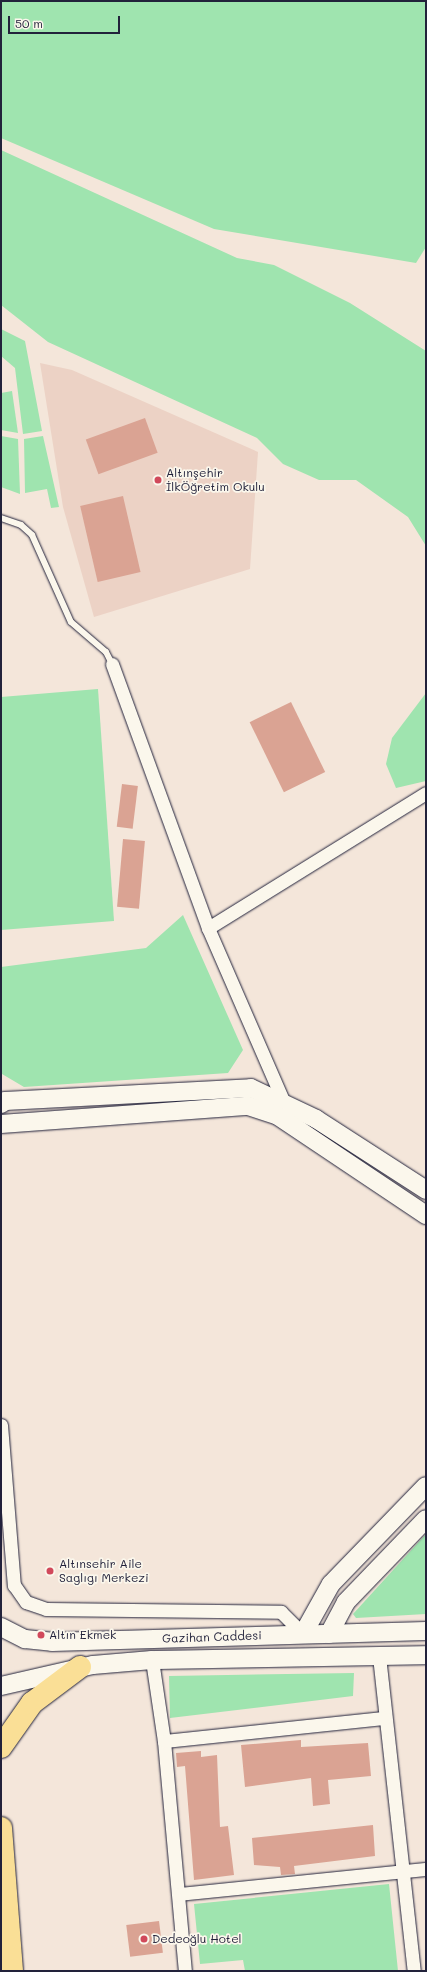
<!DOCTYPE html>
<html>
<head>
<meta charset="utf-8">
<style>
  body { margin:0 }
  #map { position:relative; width:427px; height:1972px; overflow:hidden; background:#f4e6da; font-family:Mali,sans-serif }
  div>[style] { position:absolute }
  .built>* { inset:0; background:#ecd2c5 }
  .green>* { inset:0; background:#9fe4af }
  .building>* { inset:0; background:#daa393; transform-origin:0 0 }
  .roads { filter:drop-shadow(0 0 1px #22223b) drop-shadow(0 0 1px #22223b) }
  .lane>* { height:6px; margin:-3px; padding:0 3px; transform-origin:3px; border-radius:3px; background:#fbf7ec }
  .street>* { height:13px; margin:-6.5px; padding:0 6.5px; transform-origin:6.5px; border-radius:6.5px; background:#fbf7ec }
  .secondary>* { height:18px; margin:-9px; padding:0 9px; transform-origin:9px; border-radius:9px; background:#fbf7ec }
  .highway>* { height:22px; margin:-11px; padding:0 11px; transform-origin:11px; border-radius:11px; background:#fadf96 }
  .dots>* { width:11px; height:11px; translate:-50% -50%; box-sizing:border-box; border:2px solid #fbf7ec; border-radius:50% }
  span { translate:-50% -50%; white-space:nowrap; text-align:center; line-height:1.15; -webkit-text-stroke:3.5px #fbf7ec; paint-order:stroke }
  .poi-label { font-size:12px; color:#22223b }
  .left { translate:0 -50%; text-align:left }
  .street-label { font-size:12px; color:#22223b }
  .frame { position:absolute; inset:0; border:2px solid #22223b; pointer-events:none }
  .scale { position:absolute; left:8px; top:16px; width:112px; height:18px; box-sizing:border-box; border:2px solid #22223b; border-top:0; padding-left:5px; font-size:12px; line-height:14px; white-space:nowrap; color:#22223b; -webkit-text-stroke:3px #fbf7ec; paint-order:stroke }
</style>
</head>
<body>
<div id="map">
  <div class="built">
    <i style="clip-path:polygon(40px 363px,72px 370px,258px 452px,250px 569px,94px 617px,63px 507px)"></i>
  </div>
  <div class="green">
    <i style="clip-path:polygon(1px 1px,426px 1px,426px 247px,416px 263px,214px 229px,1px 138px)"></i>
    <i style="clip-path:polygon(1px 150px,237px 258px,274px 265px,350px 303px,426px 351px,426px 546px,408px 517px,356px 480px,319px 480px,283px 464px,257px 438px,48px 342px,1px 305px)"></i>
    <i style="clip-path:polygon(1px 329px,25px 341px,42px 431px,23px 434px,15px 368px,1px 356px)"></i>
    <i style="clip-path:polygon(12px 391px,18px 433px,1px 430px,1px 393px)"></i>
    <i style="clip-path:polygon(1px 436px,18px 439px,20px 494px,1px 487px)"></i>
    <i style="clip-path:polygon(43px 436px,59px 507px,51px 508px,47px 489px,25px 493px,24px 439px)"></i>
    <i style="clip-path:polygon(98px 689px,114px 921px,1px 930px,1px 697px)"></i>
    <i style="clip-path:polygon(426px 693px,426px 781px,396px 788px,386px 764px,392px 738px)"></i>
    <i style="clip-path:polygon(183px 915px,243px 1050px,228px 1073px,24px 1087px,2px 1074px,1px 967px,146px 948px)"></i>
    <i style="clip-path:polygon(426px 1534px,426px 1614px,356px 1618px,353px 1614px)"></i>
    <i style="clip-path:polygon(354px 1673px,353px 1696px,170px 1718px,169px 1676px)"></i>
    <i style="clip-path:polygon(389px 1884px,398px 1971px,245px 1971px,243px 1960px,200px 1964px,194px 1904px)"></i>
  </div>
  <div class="building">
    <i style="left:145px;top:418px;width:37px;height:63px;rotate:70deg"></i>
    <i style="left:123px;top:496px;width:78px;height:44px;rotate:77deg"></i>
    <i style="left:291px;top:702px;width:78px;height:46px;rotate:64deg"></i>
    <i style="left:122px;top:784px;width:16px;height:43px;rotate:7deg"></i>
    <i style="left:123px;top:839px;width:22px;height:68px;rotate:5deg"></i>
    <i style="clip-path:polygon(301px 1740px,301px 1747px,368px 1743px,371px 1776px,328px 1780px,330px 1804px,313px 1806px,311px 1778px,245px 1787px,241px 1745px)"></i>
    <i style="clip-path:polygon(201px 1751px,201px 1757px,217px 1755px,220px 1827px,228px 1826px,234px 1875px,194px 1880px,185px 1766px,177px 1767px,176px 1753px)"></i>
    <i style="clip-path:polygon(373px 1825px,375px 1856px,294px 1866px,295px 1874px,281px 1875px,280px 1867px,254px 1865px,252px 1838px)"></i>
    <i style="left:159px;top:1921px;width:32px;height:33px;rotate:83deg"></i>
  </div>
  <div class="roads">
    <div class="lane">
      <i style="left:1px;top:518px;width:21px;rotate:19deg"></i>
      <i style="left:21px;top:525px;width:15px;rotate:42deg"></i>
      <i style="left:32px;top:535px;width:95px;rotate:65.9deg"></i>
      <i style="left:71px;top:622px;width:46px;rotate:40.6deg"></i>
      <i style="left:106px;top:652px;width:13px;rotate:63deg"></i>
    </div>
    <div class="street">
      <i style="left:112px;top:664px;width:281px;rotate:70deg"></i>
      <i style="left:208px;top:928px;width:191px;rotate:66.5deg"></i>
      <i style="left:284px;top:1103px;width:4px;rotate:104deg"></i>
      <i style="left:208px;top:928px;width:256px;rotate:-31.8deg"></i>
      <i style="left:1px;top:1425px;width:161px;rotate:85.4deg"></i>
      <i style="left:14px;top:1585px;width:21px;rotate:55deg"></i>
      <i style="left:26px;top:1602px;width:21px;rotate:19deg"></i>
      <i style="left:46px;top:1609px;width:235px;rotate:0.7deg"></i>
      <i style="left:281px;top:1612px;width:31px;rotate:45deg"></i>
      <i style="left:379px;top:1656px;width:317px;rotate:83.7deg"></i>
      <i style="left:152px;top:1660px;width:82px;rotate:81.6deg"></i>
      <i style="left:164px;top:1741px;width:231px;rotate:84.8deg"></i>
      <i style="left:164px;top:1741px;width:221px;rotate:-6deg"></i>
      <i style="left:179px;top:1894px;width:248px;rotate:-5.8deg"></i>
    </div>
    <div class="secondary">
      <i style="left:1px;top:1104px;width:5px;rotate:-37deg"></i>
      <i style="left:5px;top:1101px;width:246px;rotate:-3deg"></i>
      <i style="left:251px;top:1088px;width:72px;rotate:25.5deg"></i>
      <i style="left:316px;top:1119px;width:131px;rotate:32.8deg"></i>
      <i style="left:1px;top:1124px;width:248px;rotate:-4.2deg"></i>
      <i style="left:248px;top:1106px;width:32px;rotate:18deg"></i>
      <i style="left:278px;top:1116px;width:178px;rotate:33.8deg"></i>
      <i style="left:1px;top:1627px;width:27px;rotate:27deg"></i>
      <i style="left:25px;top:1639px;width:27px;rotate:6deg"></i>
      <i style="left:52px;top:1642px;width:374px;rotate:-1.7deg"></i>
      <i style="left:303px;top:1634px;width:57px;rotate:-60.8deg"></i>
      <i style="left:331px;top:1584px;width:136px;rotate:-45.9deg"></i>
      <i style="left:329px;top:1634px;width:36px;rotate:-62deg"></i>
      <i style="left:346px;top:1602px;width:115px;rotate:-46.1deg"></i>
      <i style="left:1px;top:1686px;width:94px;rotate:-12.9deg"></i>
      <i style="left:93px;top:1665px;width:59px;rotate:-4.8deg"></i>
      <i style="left:152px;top:1660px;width:274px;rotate:-1deg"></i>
    </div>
    <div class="highway">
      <i style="left:1px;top:1747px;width:54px;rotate:-54.8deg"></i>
      <i style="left:32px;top:1703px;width:60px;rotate:-36.9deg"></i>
      <i style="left:1px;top:1828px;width:143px;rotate:85.6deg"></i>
    </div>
  </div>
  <div class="dots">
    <i style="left:158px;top:480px;background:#d1495b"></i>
    <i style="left:50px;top:1571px;background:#d1495b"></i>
    <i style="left:41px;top:1635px;background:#d1495b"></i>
    <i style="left:144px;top:1939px;background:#d1495b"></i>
  </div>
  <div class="poi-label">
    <span class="left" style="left:166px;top:480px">Altınşehir<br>İlkÖğretim Okulu</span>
    <span class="left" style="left:59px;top:1571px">Altınsehir Aile<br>Saglıgı Merkezi</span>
    <span class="left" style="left:49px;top:1635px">Altın Ekmek</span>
    <span class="left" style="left:152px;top:1939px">Dedeoğlu Hotel</span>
  </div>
  <div class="street-label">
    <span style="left:212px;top:1637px;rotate:-2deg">Gazihan Caddesi</span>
  </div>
  <div class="frame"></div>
  <div class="scale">50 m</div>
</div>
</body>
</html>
